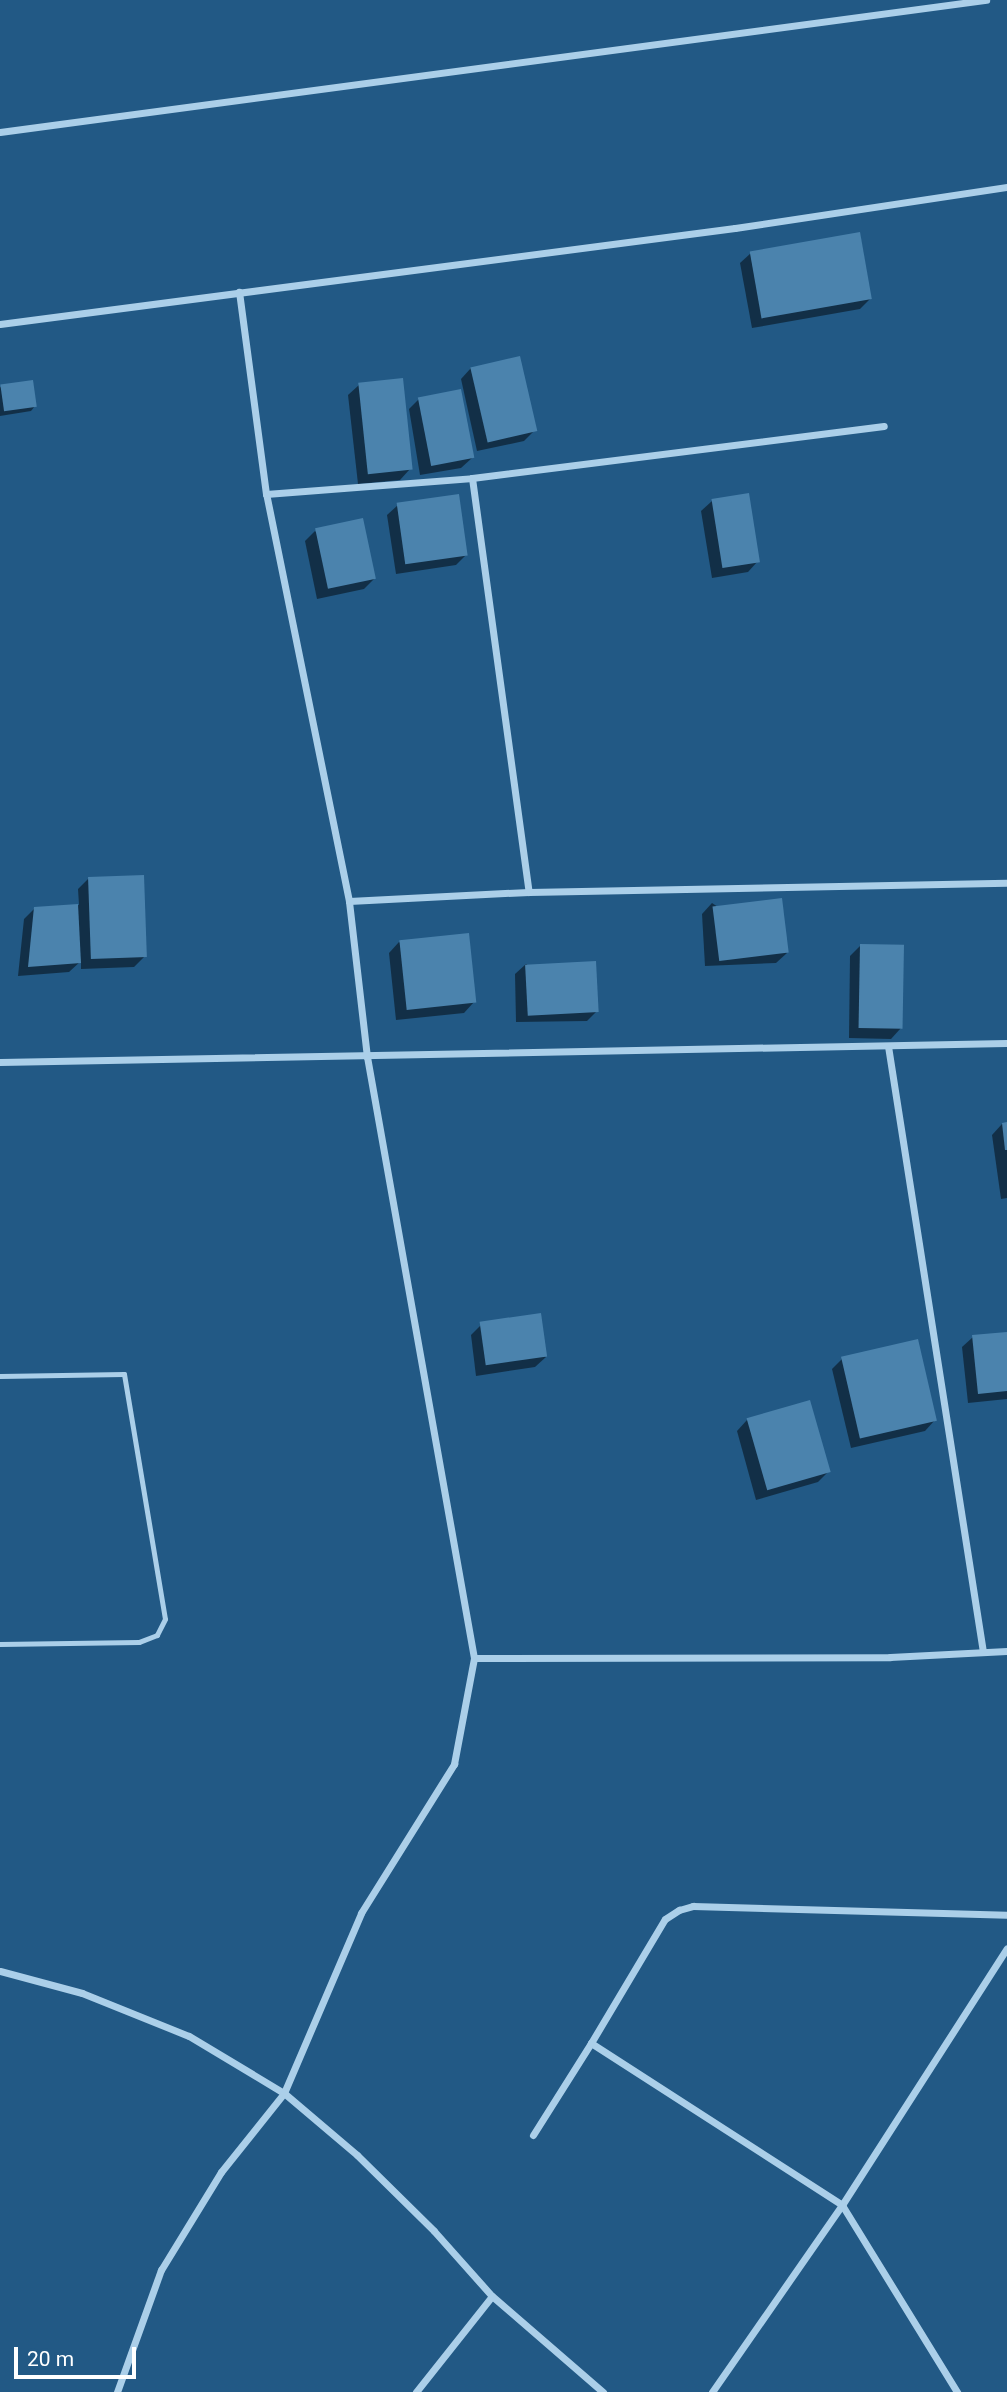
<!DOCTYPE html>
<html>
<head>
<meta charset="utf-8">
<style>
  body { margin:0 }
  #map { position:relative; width:1007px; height:2392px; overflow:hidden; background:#225985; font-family:Roboto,sans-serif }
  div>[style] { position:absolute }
  .shadow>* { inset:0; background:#0007 }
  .building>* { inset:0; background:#4b83ad; transform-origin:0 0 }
  .lane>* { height:5px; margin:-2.5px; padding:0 2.5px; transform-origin:2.5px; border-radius:2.5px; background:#abcfe9 }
  .street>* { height:7px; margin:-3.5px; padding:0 3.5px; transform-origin:3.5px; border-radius:3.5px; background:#abcfe9 }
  span { translate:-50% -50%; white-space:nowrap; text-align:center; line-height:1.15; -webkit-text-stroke:7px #225985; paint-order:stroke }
  .scale { position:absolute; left:14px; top:2347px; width:122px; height:32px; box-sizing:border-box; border:4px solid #fff; border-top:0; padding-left:9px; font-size:21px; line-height:24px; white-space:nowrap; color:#fff; -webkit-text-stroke:5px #225985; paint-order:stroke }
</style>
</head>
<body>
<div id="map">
  <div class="shadow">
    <i style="clip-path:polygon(751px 253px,870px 299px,860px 309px,752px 328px,740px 263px)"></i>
    <i style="clip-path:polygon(471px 368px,535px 430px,524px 441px,477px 451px,461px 379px)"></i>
    <i style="clip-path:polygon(359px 385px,410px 469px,400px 480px,358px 484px,348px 395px)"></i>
    <i style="clip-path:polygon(0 387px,35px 406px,31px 411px,0 416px)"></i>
    <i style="clip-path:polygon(419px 399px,472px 458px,461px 468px,420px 475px,409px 409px)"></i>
    <i style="clip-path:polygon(712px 501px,758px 561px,748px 572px,712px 578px,701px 511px)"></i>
    <i style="clip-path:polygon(398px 505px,466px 555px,456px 565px,396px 574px,387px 515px)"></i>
    <i style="clip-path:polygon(315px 531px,374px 579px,364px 589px,317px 599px,305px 541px)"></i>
    <i style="clip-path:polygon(88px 879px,145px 956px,134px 967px,81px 969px,81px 961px,69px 972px,18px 976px,24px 919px,35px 908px,79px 905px,78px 889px)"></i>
    <i style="clip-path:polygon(712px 903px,787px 953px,776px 963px,705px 966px,702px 914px)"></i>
    <i style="clip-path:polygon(399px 942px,474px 1002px,464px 1013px,396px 1020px,389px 953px)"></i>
    <i style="clip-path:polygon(861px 945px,901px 1028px,891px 1039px,849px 1038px,850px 956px)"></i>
    <i style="clip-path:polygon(526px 964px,597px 1011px,587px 1021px,516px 1022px,515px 974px)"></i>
    <i style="clip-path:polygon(1002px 1124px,1007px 1124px,1007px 1198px,1001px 1199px,992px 1135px)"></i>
    <i style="clip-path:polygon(481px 1325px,546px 1357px,535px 1367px,476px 1376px,471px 1335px)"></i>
    <i style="clip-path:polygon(1007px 1333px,1007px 1399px,968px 1403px,962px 1347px,973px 1337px)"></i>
    <i style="clip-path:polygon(842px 1359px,935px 1420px,925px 1431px,851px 1448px,832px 1369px)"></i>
    <i style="clip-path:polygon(747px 1420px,828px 1472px,818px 1482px,756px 1500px,737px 1431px)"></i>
  </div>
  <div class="building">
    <i style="left:860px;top:232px;width:68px;height:112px;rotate:80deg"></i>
    <i style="left:520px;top:356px;width:77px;height:51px;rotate:77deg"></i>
    <i style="left:403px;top:378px;width:92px;height:45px;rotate:84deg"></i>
    <i style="left:33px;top:380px;width:27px;height:33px;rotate:82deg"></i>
    <i style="left:461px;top:389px;width:70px;height:44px;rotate:79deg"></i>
    <i style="left:749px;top:493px;width:70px;height:38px;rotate:81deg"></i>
    <i style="left:459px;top:494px;width:62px;height:63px;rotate:82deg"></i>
    <i style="left:363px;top:518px;width:62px;height:49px;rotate:78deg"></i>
    <i style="left:144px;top:875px;width:82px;height:56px;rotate:88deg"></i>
    <i style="left:782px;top:898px;width:55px;height:70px;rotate:83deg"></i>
    <i style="clip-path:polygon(78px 904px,81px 963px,28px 967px,34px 907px)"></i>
    <i style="left:469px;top:933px;width:70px;height:70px;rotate:84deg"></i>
    <i style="left:860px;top:944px;width:44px;height:84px;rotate:1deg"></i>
    <i style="left:596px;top:961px;width:51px;height:71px;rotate:87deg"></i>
    <i style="clip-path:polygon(1007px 1122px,1007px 1150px,1005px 1150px,1002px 1123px)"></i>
    <i style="left:541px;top:1313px;width:44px;height:62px;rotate:82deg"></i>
    <i style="clip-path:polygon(1007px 1332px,1007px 1391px,978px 1394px,972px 1335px)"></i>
    <i style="left:918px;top:1339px;width:84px;height:79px;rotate:77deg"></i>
    <i style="left:810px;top:1400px;width:75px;height:66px;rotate:74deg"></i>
  </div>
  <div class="lane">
    <i style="left:0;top:1376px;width:124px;rotate:-0.9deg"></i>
    <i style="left:124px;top:1374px;width:248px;rotate:80.5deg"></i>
    <i style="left:165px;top:1619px;width:18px;rotate:117deg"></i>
    <i style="left:157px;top:1635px;width:19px;rotate:159deg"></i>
    <i style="left:139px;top:1642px;width:139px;rotate:179.2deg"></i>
  </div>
  <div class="street">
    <i style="left:0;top:132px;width:995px;rotate:-7.63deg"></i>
    <i style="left:0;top:324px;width:741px;rotate:-7.44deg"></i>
    <i style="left:735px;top:228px;width:275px;rotate:-8.6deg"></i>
    <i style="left:472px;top:478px;width:418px;rotate:82.2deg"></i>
    <i style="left:266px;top:494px;width:207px;rotate:-4.4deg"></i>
    <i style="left:472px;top:478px;width:415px;rotate:-7.2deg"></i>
    <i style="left:349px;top:901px;width:180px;rotate:-2.9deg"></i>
    <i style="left:529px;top:892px;width:478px;rotate:-1.1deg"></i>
    <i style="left:888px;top:1046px;width:613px;rotate:81.09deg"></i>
    <i style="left:0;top:1062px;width:1007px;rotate:-1.08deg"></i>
    <i style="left:474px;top:1658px;width:416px;rotate:-0.1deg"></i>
    <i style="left:890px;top:1657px;width:117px;rotate:-2.9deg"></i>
    <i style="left:0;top:1971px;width:85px;rotate:15deg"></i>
    <i style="left:82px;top:1993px;width:115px;rotate:21.9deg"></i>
    <i style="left:189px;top:2036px;width:111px;rotate:31deg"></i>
    <i style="left:284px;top:2093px;width:196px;rotate:-66.8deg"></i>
    <i style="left:361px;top:1913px;width:176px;rotate:-58deg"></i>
    <i style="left:454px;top:1764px;width:108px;rotate:-79.3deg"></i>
    <i style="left:474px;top:1658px;width:610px;rotate:-100.09deg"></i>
    <i style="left:367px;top:1057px;width:157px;rotate:-96.6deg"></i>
    <i style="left:349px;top:901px;width:415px;rotate:-101.5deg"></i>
    <i style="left:266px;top:494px;width:204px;rotate:-97.6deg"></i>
    <i style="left:591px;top:2043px;width:144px;rotate:-59.2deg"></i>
    <i style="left:665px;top:1919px;width:17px;rotate:-33deg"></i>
    <i style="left:679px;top:1910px;width:15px;rotate:-16deg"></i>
    <i style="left:693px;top:1906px;width:314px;rotate:1.6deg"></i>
    <i style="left:533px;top:2135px;width:109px;rotate:-57.8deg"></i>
    <i style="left:591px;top:2043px;width:299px;rotate:32.8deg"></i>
    <i style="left:842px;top:2205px;width:220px;rotate:58.4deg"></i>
    <i style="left:117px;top:2392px;width:130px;rotate:-70.2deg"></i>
    <i style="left:161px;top:2270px;width:115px;rotate:-58.5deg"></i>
    <i style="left:221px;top:2172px;width:101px;rotate:-51.4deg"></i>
    <i style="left:284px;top:2093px;width:96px;rotate:40.3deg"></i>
    <i style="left:357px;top:2155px;width:108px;rotate:44.6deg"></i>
    <i style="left:434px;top:2231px;width:87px;rotate:48.3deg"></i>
    <i style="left:492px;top:2296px;width:147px;rotate:40.9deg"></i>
    <i style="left:416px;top:2392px;width:122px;rotate:-51.6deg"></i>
    <i style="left:712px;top:2392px;width:228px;rotate:-55.2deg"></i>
    <i style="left:842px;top:2205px;width:305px;rotate:-57.3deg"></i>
  </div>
  <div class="scale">20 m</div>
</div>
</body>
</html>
